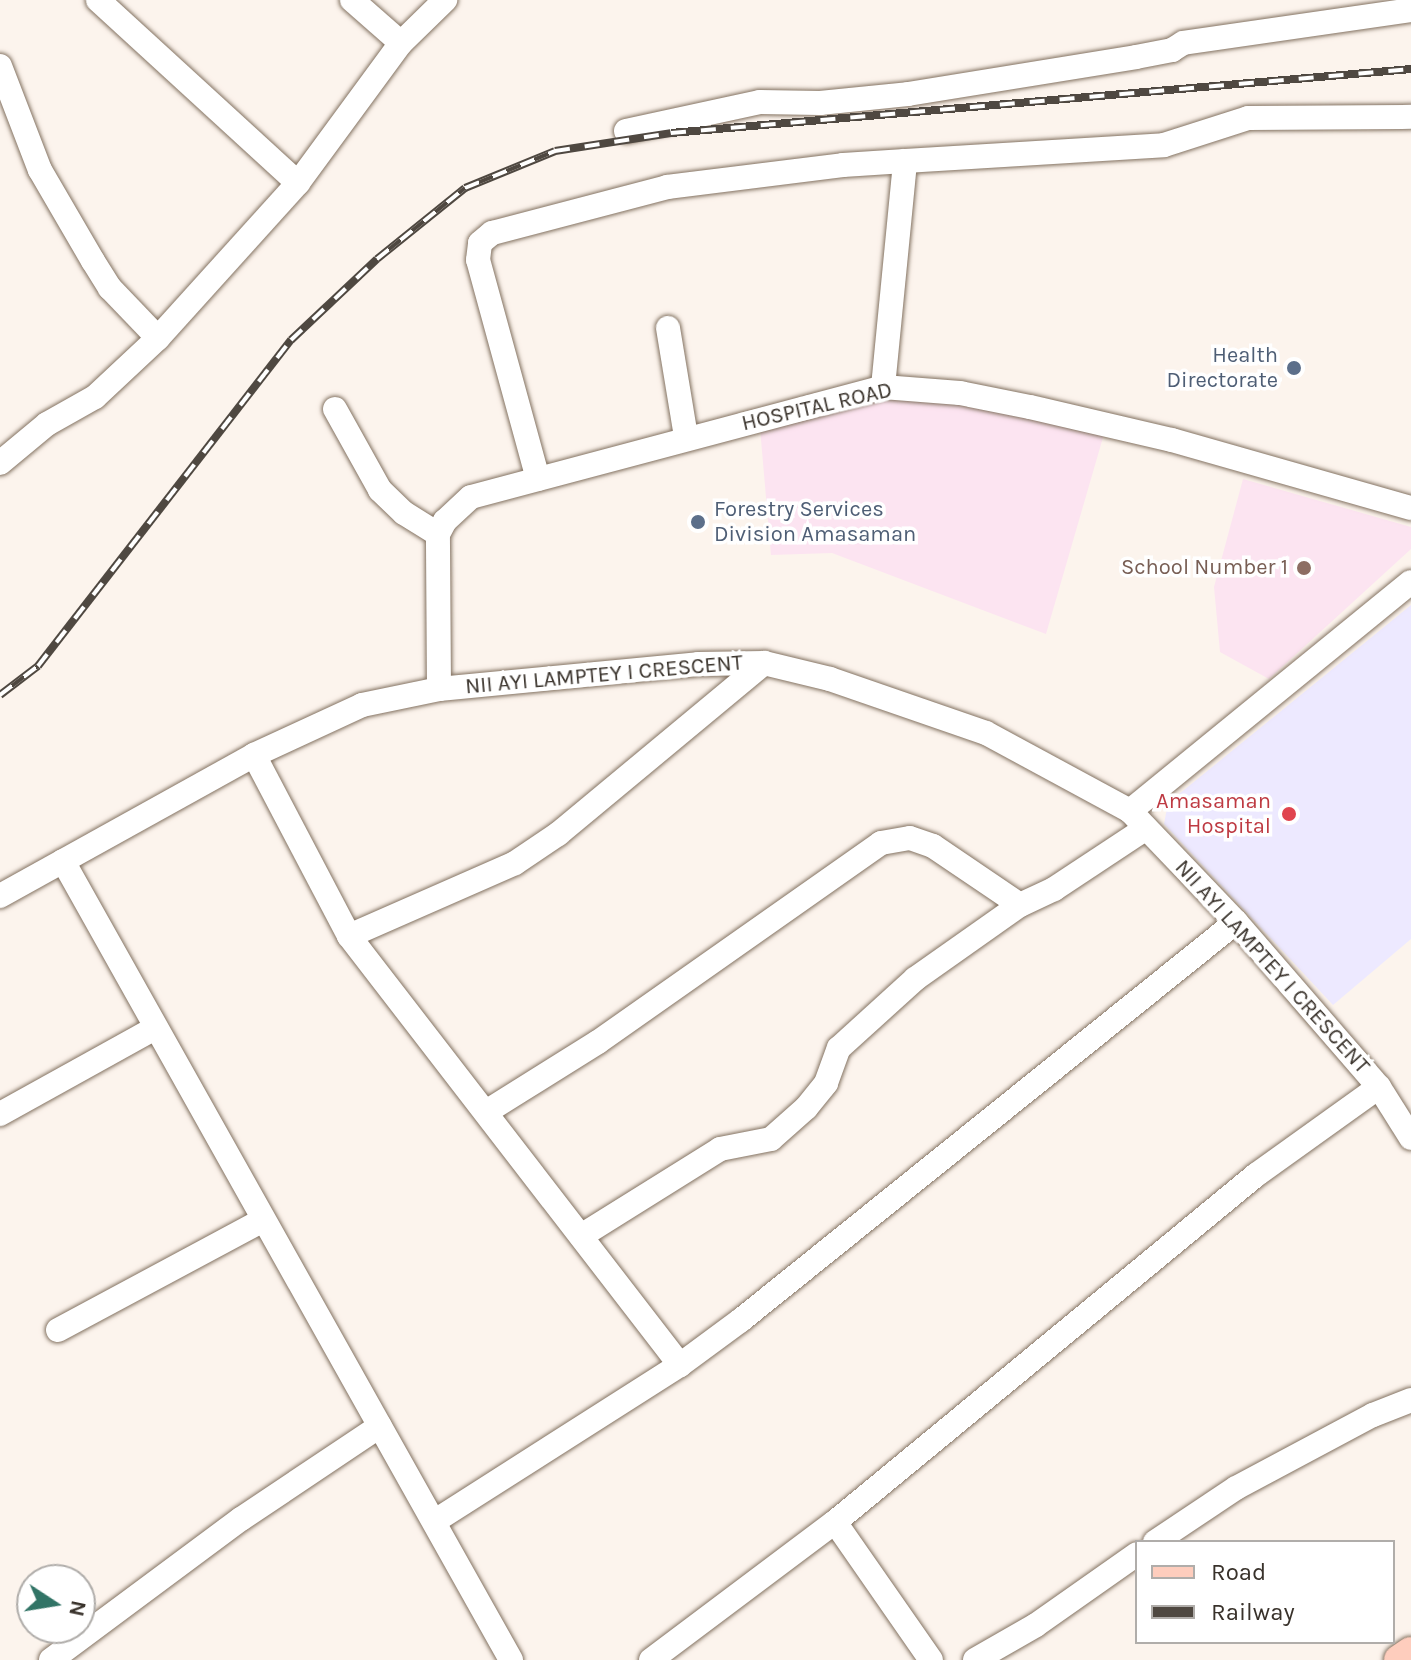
<!DOCTYPE html>
<html>
<head>
<meta charset="utf-8">
<style>
  body { margin:0 }
  #map { position:relative; width:1411px; height:1660px; overflow:hidden; background:#fcf4ed; font-family:Karla,sans-serif }
  div>[style] { position:absolute }
  .education>* { inset:0; background:#fce4f1 }
  .medical>* { inset:0; background:#ede9ff }
  .roads { filter:drop-shadow(0 0 2px #837261) drop-shadow(0 0 2px #837261) }
  .minor>* { height:24px; margin:-12px; padding:0 12px; transform-origin:12px; border-radius:12px; background:#fff }
  .major>* { height:30px; margin:-15px; padding:0 15px; transform-origin:15px; border-radius:15px; background:#fecdbd }
  .rail>* { height:8px; margin-top:-4px; transform-origin:0; background:repeating-linear-gradient(90deg,#fff 0 15px,#4f4841 0 30px); box-sizing:border-box; border-block:2px solid #4f4841 }
  .dots>* { width:22px; height:22px; translate:-50% -50%; box-sizing:border-box; border:4px solid #fff; border-radius:50% }
  span { translate:-50% -50%; white-space:nowrap; text-align:center; line-height:1.15; -webkit-text-stroke:7px #fff; paint-order:stroke }
  .service-label { font-size:22px; color:#4e5e75 }
  .right { translate:-100% -50%; text-align:right }
  .left { translate:0 -50%; text-align:left }
  .street-label { font-size:22px; color:#39322b }
  .education-label { font-size:22px; color:#785e54 }
  .health-label { font-size:22px; color:#be3a42 }
  .legend { position:absolute; left:1135px; top:1540px; width:260px; height:104px; box-sizing:border-box; background:#fff; border:2px solid #b0adaa; margin:0; padding:10px 14px; list-style:none; font-size:24px; color:#39322b }
  .legend li { display:flex; align-items:center; gap:16px; height:40px }
  .legend b { width:40px; border:2px solid #b0adaa }
  .north { position:absolute; left:16px; top:1564px; width:80px; height:80px; box-sizing:border-box; background:#fff; border:2px solid #b0adaa; border-radius:50%; rotate:102deg; font-size:22px; font-weight:700; line-height:32px; text-align:center; color:#39322b }
  .north::after { content:''; display:block; margin:auto; width:28px; height:36px; background:#317466; clip-path:polygon(50% 0,100% 100%,50% 72%,0 100%) }
</style>
</head>
<body>
<div id="map">
  <div class="education">
    <i style="clip-path:polygon(910px 393px,1104px 434px,1046px 634px,832px 553px,771px 555px,760px 428px)"></i>
    <i style="clip-path:polygon(1243px 479px,1411px 527px,1411px 549px,1269px 679px,1220px 652px,1214px 587px)"></i>
  </div>
  <div class="medical">
    <i style="clip-path:polygon(1411px 605px,1411px 939px,1333px 1005px,1164px 824px,1168px 803px)"></i>
  </div>
  <div class="roads">
    <div class="minor">
      <i style="left:98px;top:0;width:271px;rotate:42.5deg"></i>
      <i style="left:352px;top:0;width:65px;rotate:41.3deg"></i>
      <i style="left:0;top:66px;width:111px;rotate:69deg"></i>
      <i style="left:40px;top:170px;width:105px;rotate:59.8deg"></i>
      <i style="left:93px;top:261px;width:32px;rotate:58deg"></i>
      <i style="left:110px;top:288px;width:69px;rotate:46.2deg"></i>
      <i style="left:626px;top:131px;width:137px;rotate:-12.2deg"></i>
      <i style="left:760px;top:102px;width:60px;rotate:1deg"></i>
      <i style="left:820px;top:103px;width:88px;rotate:-5.8deg"></i>
      <i style="left:908px;top:94px;width:231px;rotate:-9.2deg"></i>
      <i style="left:1136px;top:57px;width:37px;rotate:-11deg"></i>
      <i style="left:1172px;top:50px;width:13px;rotate:-32deg"></i>
      <i style="left:1183px;top:43px;width:230px;rotate:-8.2deg"></i>
      <i style="left:668px;top:328px;width:110px;rotate:80.6deg"></i>
      <i style="left:883px;top:387px;width:227px;rotate:-84.4deg"></i>
      <i style="left:905px;top:161px;width:259px;rotate:-3.5deg"></i>
      <i style="left:1164px;top:145px;width:88px;rotate:-17.8deg"></i>
      <i style="left:1248px;top:118px;width:163px;rotate:-0.4deg"></i>
      <i style="left:335px;top:409px;width:93px;rotate:60.9deg"></i>
      <i style="left:380px;top:490px;width:33px;rotate:44deg"></i>
      <i style="left:404px;top:513px;width:40px;rotate:32deg"></i>
      <i style="left:0;top:463px;width:61px;rotate:-39.7deg"></i>
      <i style="left:47px;top:424px;width:55px;rotate:-29.4deg"></i>
      <i style="left:95px;top:397px;width:86px;rotate:-43.1deg"></i>
      <i style="left:158px;top:338px;width:209px;rotate:-47.9deg"></i>
      <i style="left:298px;top:183px;width:174px;rotate:-53.7deg"></i>
      <i style="left:401px;top:43px;width:62px;rotate:-44.3deg"></i>
      <i style="left:538px;top:479px;width:227px;rotate:-105.3deg"></i>
      <i style="left:478px;top:260px;width:17px;rotate:-83deg"></i>
      <i style="left:480px;top:243px;width:16px;rotate:-40deg"></i>
      <i style="left:492px;top:233px;width:181px;rotate:-14.7deg"></i>
      <i style="left:667px;top:187px;width:177px;rotate:-7.1deg"></i>
      <i style="left:843px;top:165px;width:62px;rotate:-3.7deg"></i>
      <i style="left:439px;top:689px;width:155px;rotate:-90.4deg"></i>
      <i style="left:438px;top:534px;width:15px;rotate:-62deg"></i>
      <i style="left:445px;top:521px;width:35px;rotate:-43deg"></i>
      <i style="left:471px;top:497px;width:426px;rotate:-14.9deg"></i>
      <i style="left:883px;top:387px;width:77px;rotate:4.5deg"></i>
      <i style="left:960px;top:393px;width:71px;rotate:11.3deg"></i>
      <i style="left:1030px;top:407px;width:146px;rotate:13.1deg"></i>
      <i style="left:1172px;top:440px;width:248px;rotate:15.9deg"></i>
      <i style="left:254px;top:755px;width:204px;rotate:62.3deg"></i>
      <i style="left:349px;top:936px;width:542px;rotate:52.35deg"></i>
      <i style="left:1130px;top:811px;width:362px;rotate:-39.2deg"></i>
      <i style="left:63px;top:861px;width:916px;rotate:60.72deg"></i>
      <i style="left:0;top:896px;width:291px;rotate:-29deg"></i>
      <i style="left:254px;top:755px;width:119px;rotate:-24.8deg"></i>
      <i style="left:362px;top:705px;width:79px;rotate:-11.7deg"></i>
      <i style="left:439px;top:689px;width:260px;rotate:-5.5deg"></i>
      <i style="left:698px;top:664px;width:66px;rotate:-0.9deg"></i>
      <i style="left:764px;top:663px;width:68px;rotate:13.6deg"></i>
      <i style="left:830px;top:679px;width:165px;rotate:19.1deg"></i>
      <i style="left:986px;top:733px;width:164px;rotate:28.4deg"></i>
      <i style="left:1130px;top:811px;width:153px;rotate:46.3deg"></i>
      <i style="left:1236px;top:922px;width:218px;rotate:49.1deg"></i>
      <i style="left:1379px;top:1087px;width:60px;rotate:57.9deg"></i>
      <i style="left:349px;top:936px;width:181px;rotate:-23.7deg"></i>
      <i style="left:515px;top:863px;width:52px;rotate:-34deg"></i>
      <i style="left:558px;top:834px;width:268px;rotate:-39.7deg"></i>
      <i style="left:486px;top:1112px;width:132px;rotate:-32deg"></i>
      <i style="left:598px;top:1042px;width:346px;rotate:-35.1deg"></i>
      <i style="left:881px;top:843px;width:29px;rotate:-10deg"></i>
      <i style="left:910px;top:838px;width:24px;rotate:19deg"></i>
      <i style="left:933px;top:846px;width:105px;rotate:34.1deg"></i>
      <i style="left:1020px;top:905px;width:38px;rotate:-25deg"></i>
      <i style="left:1054px;top:889px;width:110px;rotate:-33.5deg"></i>
      <i style="left:0;top:1114px;width:177px;rotate:-29deg"></i>
      <i style="left:581px;top:1236px;width:164px;rotate:-32deg"></i>
      <i style="left:720px;top:1149px;width:52px;rotate:-11.1deg"></i>
      <i style="left:771px;top:1139px;width:47px;rotate:-41.5deg"></i>
      <i style="left:806px;top:1108px;width:32px;rotate:-51deg"></i>
      <i style="left:826px;top:1083px;width:37px;rotate:-70deg"></i>
      <i style="left:839px;top:1048px;width:103px;rotate:-42.2deg"></i>
      <i style="left:915px;top:979px;width:128px;rotate:-35.2deg"></i>
      <i style="left:58px;top:1330px;width:233px;rotate:-28.2deg"></i>
      <i style="left:435px;top:1521px;width:290px;rotate:-32.5deg"></i>
      <i style="left:680px;top:1365px;width:76px;rotate:-36.4deg"></i>
      <i style="left:741px;top:1320px;width:635px;rotate:-38.8deg"></i>
      <i style="left:835px;top:1522px;width:168px;rotate:55.2deg"></i>
      <i style="left:1155px;top:1542px;width:97px;rotate:-33.7deg"></i>
      <i style="left:1236px;top:1488px;width:155px;rotate:-28.1deg"></i>
      <i style="left:1373px;top:1415px;width:41px;rotate:-21.5deg"></i>
      <i style="left:51px;top:1660px;width:237px;rotate:-36.6deg"></i>
      <i style="left:241px;top:1519px;width:167px;rotate:-33.8deg"></i>
      <i style="left:651px;top:1660px;width:230px;rotate:-36.9deg"></i>
      <i style="left:835px;top:1522px;width:546px;rotate:-39.5deg"></i>
      <i style="left:1256px;top:1175px;width:151px;rotate:-35.6deg"></i>
      <i style="left:975px;top:1660px;width:70px;rotate:-29.8deg"></i>
      <i style="left:1036px;top:1625px;width:123px;rotate:-35.1deg"></i>
    </div>
    <div class="major">
      <i style="left:1399px;top:1660px;width:14px;rotate:-34deg"></i>
    </div>
  </div>
  <div class="rail">
    <i style="left:0;top:695px;width:48px;rotate:-37.3deg"></i>
    <i style="left:38px;top:666px;width:413px;rotate:-52.2deg"></i>
    <i style="left:291px;top:340px;width:118px;rotate:-43.3deg"></i>
    <i style="left:377px;top:259px;width:113px;rotate:-38.9deg"></i>
    <i style="left:465px;top:188px;width:97px;rotate:-22.3deg"></i>
    <i style="left:555px;top:151px;width:117px;rotate:-8.8deg"></i>
    <i style="left:671px;top:133px;width:743px;rotate:-4.94deg"></i>
  </div>
  <div class="dots">
    <i style="left:1294px;top:368px;background:#5c6f8a"></i>
    <i style="left:698px;top:522px;background:#5c6f8a"></i>
    <i style="left:1304px;top:568px;background:#8d6e63"></i>
    <i style="left:1289px;top:814px;background:#e0444e"></i>
  </div>
  <div class="service-label">
    <span class="right" style="left:1278px;top:368px">Health<br>Directorate</span>
    <span class="left" style="left:714px;top:522px">Forestry Services<br>Division Amasaman</span>
  </div>
  <div class="street-label">
    <span style="left:817px;top:407px;rotate:-13deg">HOSPITAL ROAD</span>
    <span style="left:604px;top:675px;rotate:-5deg">NII AYI LAMPTEY I CRESCENT</span>
    <span style="left:1272px;top:967px;rotate:48deg">NII AYI LAMPTEY I CRESCENT</span>
  </div>
  <div class="education-label">
    <span class="right" style="left:1288px;top:568px">School Number 1</span>
  </div>
  <div class="health-label">
    <span class="right" style="left:1271px;top:814px">Amasaman<br>Hospital</span>
  </div>
  <ul class="legend">
  <li><b style="height:10px;background:#fecdbd"></b>Road</li>
  <li><b style="height:10px;background:#4f4841"></b>Railway</li>
  </ul>
  <div class="north">N</div>
</div>
</body>
</html>
